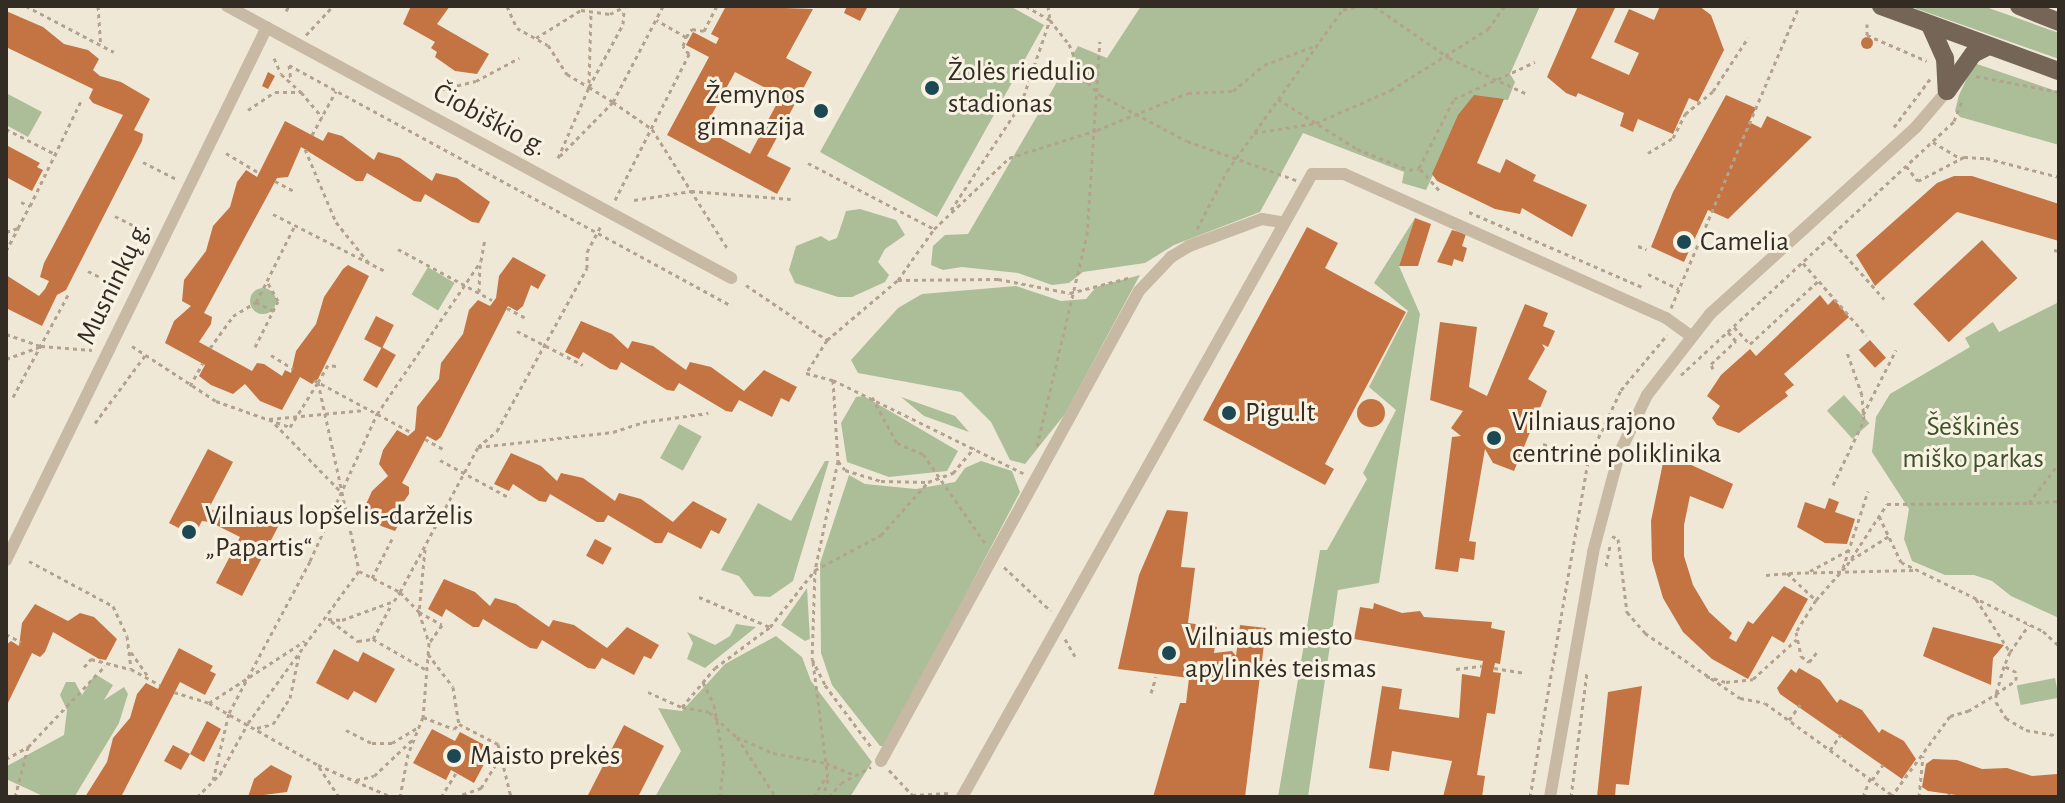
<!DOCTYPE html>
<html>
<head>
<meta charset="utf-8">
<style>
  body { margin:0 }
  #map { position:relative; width:2065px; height:803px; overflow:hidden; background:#f0e8d7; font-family:"Alegreya Sans",sans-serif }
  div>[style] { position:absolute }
  .green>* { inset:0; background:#acbe98; transform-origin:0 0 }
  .round { border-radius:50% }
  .building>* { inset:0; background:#c37442; transform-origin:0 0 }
  .path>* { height:3px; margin-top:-1.5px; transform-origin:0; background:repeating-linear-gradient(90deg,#b3a38e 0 4px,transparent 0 8px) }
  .minor>* { height:12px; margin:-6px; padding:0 6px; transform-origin:6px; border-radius:6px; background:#c7b9a4 }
  .primary>* { height:18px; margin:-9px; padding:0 9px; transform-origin:9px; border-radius:9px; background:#756557 }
  .dots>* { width:22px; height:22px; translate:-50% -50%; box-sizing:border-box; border:4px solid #f8f2e3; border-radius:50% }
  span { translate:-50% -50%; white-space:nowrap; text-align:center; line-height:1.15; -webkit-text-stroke:6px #f8f2e3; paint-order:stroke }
  .poi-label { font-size:28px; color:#332c25 }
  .left { translate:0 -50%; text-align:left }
  .right { translate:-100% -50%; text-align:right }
  .street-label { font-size:28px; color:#332c25 }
  .park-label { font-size:28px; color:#3d512a }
  .frame { position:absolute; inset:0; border:8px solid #332c25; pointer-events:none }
</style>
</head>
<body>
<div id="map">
  <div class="green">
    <i style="clip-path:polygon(901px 6px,1010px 6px,1044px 25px,937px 217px,820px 152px)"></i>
    <i style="clip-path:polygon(1141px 6px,1540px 6px,1510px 74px,1515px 82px,1508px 100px,1482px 98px,1464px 108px,1426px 190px,1402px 183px,1404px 172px,1303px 133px,1260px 212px,1174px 245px,1145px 263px,1083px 272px,1069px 283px,1052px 285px,1018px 273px,962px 267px,943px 270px,931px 265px,933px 246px,945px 235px,968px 234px,1078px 46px,1107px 58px)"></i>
    <i style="clip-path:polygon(1909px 6px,1983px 6px,2059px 33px,2059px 59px)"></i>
    <i style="clip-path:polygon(1974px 63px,2059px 92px,2059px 145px,1960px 117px,1955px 111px,1959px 95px)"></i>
    <i style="clip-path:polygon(6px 93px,42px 112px,28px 137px,6px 125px)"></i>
    <i style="clip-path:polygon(860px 209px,896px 220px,905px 235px,885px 249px,878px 262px,889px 275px,885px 282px,852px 297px,838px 297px,795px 283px,789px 270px,796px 246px,821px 236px,829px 241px,837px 238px,846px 211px)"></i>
    <i style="clip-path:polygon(1415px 218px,1399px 266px,1420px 314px,1379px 583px,1338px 590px,1308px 797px,1278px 797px,1320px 550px,1327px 550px,1367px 479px,1363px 473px,1396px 410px,1369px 387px,1408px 311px,1374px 283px)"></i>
    <i style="left:428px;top:267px;width:31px;height:32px;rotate:31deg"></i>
    <i style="clip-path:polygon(1140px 275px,1065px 414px,1025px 464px,1010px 460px,991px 422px,961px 392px,858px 373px,851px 360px,898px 308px,922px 294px,1016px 286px,1061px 301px,1086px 299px,1096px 287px)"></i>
    <i class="round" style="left:250px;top:288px;width:26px;height:26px"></i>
    <i style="clip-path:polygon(2059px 302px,2059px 618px,2011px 596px,1992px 581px,1974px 575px,1945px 575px,1912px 561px,1904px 539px,1909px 509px,1872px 452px,1876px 417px,1890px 394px,1970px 347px,1965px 338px,1993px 322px,1999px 332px)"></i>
    <i style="left:1844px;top:395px;width:38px;height:23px;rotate:48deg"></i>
    <i style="clip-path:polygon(864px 396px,958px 451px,947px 471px,889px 477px,847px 462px,841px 423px,856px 397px)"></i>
    <i style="clip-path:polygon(901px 397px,955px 416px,969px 432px,924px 416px)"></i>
    <i style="left:679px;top:424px;width:26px;height:39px;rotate:29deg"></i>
    <i style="clip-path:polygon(825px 461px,829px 461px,793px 581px,770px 597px,754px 596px,739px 576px,721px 570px,758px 503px,791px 521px)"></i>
    <i style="clip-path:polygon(981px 461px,1012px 471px,1020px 492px,886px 746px,880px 746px,832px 685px,821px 653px,820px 563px,849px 475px,865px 484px,916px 489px,955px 482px,965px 468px)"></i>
    <i style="clip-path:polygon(807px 588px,810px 639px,805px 641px,781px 625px)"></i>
    <i style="clip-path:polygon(736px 624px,756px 627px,705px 668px,687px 659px,693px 643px,687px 632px,715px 645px,730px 636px)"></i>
    <i style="clip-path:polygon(776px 636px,802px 657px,811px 681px,872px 762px,850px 797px,655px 797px,681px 751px,658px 708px,682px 711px,725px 664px)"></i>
    <i style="clip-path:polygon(95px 674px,113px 685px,104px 700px,124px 687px,128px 694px,119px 723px,75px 796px,45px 797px,6px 779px,7px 766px,64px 735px,67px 710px,60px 695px,66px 682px,75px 682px,82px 695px)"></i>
    <i style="left:2055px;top:678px;width:20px;height:39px;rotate:79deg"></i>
  </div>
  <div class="building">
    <i style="clip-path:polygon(411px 6px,450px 6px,437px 24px,489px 54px,477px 74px,455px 71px,435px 57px,437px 52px,431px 48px,435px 42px,403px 24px)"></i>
    <i style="clip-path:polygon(evenodd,726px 6px,813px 9px,786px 58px,812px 72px,767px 156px,791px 168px,777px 194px,667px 135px,709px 57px,686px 45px,693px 32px,716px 44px,719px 38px,711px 34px,726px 6px,735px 72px,781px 96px,750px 154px,704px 129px,735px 72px)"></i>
    <i style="clip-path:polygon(847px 6px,868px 6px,860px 21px,844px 13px)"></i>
    <i style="clip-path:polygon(1578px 6px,1616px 6px,1591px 58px,1629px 75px,1639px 53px,1614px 42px,1629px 9px,1654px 20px,1660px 6px,1699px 6px,1711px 15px,1724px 50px,1698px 102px,1689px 98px,1673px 134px,1638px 119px,1633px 132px,1620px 126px,1624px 113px,1578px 93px,1576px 97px,1566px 93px,1547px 77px)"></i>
    <i style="clip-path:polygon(6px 11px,43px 27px,64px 44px,88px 50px,99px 59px,93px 70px,100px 76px,121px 82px,150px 99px,134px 130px,143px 134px,142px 141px,66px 290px,57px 295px,42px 326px,6px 308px,6px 275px,39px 296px,45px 289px,49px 281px,40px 277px,44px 263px,123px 115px,93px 103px,89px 98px,93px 89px,6px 47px)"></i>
    <i class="round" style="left:1861px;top:37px;width:12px;height:12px"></i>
    <i style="clip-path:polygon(268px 72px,275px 76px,268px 89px,262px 86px)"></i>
    <i style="clip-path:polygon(1474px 95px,1504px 99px,1477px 163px,1500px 173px,1506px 159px,1536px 175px,1533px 181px,1587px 205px,1572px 237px,1522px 208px,1520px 214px,1495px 209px,1437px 181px,1432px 174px,1458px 115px)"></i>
    <i style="clip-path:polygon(1726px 95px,1756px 108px,1749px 122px,1761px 128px,1767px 116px,1812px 137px,1728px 219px,1708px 210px,1684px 262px,1651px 247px,1673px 192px)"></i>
    <i style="clip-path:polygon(285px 121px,323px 141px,328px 132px,342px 136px,374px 160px,378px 152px,400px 158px,432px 181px,436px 173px,457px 178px,490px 202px,479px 223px,472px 222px,425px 194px,421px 202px,414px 201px,367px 173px,363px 181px,356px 181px,301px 147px,288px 177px,277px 178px,204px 313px,212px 317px,211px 324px,199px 342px,252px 371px,257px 363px,264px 364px,282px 376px,285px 370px,291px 373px,296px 351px,316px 324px,324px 297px,343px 269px,348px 265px,369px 276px,318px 379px,312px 384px,300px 377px,282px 410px,260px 401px,245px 384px,233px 394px,211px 385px,199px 376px,205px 365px,165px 343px,174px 321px,191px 306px,182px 301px,184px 280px,206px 251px,213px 226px,230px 207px,237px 182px,246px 170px,257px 177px)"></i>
    <i style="clip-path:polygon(6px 145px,40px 163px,37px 167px,43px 170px,32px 191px,6px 177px)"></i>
    <i style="clip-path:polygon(1954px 176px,1972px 176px,2059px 204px,2059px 241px,1957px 212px,1875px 286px,1856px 255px,1937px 183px)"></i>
    <i style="clip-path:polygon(1415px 218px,1431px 224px,1418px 266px,1399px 266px)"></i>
    <i style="clip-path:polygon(1307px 227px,1338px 243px,1325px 268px,1406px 312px,1325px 464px,1334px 469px,1325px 485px,1203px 420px)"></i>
    <i style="clip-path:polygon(1452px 230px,1466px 234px,1462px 246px,1467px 248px,1463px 262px,1454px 259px,1452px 266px,1437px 262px)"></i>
    <i style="left:1982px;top:240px;width:52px;height:94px;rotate:47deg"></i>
    <i style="clip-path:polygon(513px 257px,546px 275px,538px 289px,531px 285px,523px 306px,517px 311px,508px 306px,441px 437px,436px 441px,427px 436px,402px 483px,409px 487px,409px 494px,396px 513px,403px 517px,395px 531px,381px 526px,362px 513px,372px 491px,388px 476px,379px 464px,383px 450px,397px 430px,408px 436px,415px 430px,417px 407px,439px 379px,441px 363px,463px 334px,469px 310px,478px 300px,490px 306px,496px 298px,499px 276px)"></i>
    <i style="clip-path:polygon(1820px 295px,1828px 305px,1834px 299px,1849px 317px,1784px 374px,1794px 385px,1785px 392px,1788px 396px,1739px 433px,1717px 425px,1712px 418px,1720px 406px,1707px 396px,1721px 375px,1750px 349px,1756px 356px)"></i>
    <i style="clip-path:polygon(1525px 304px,1548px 313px,1543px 326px,1555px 331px,1548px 347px,1542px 344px,1545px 349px,1528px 379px,1547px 391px,1514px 471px,1493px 463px,1485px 449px,1469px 541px,1476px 542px,1474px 560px,1460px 558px,1458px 572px,1435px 569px,1452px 437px,1461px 436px,1451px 428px,1463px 411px,1430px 400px,1440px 322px,1477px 327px,1469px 387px,1487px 396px)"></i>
    <i style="left:376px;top:316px;width:20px;height:26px;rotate:27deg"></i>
    <i style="clip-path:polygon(581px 321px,612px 334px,628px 349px,632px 341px,653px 346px,686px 370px,690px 362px,711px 367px,744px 391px,764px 370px,797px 387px,789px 402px,781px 398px,772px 417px,739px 400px,732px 412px,726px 411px,679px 383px,674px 391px,667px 390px,621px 362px,617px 370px,610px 369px,583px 352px,579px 359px,565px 352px)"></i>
    <i style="left:1870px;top:340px;width:24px;height:15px;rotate:48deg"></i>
    <i style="left:382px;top:347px;width:16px;height:38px;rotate:30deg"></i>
    <i class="round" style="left:1357px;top:399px;width:28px;height:28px"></i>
    <i style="clip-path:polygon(208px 449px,233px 462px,209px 508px,245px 527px,254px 510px,280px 523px,242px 596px,216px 583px,240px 537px,210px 522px,202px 521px,194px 536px,169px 523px)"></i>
    <i style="clip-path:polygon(511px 453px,541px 466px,557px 481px,561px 473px,583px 478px,615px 501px,619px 493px,641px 499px,673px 522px,693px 501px,727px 519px,719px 534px,711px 530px,701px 549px,668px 532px,662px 543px,655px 543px,608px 515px,604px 522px,597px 522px,550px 494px,546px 502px,539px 501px,513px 484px,509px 491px,494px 484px)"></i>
    <i style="clip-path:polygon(1665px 453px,1733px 484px,1723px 509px,1690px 496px,1684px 525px,1684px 556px,1693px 585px,1709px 612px,1732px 633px,1729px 638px,1736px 642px,1748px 621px,1753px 624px,1784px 586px,1808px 599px,1784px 643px,1772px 636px,1748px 679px,1712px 659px,1683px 632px,1663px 598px,1652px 560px,1651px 521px)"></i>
    <i style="clip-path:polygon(1829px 498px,1839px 502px,1835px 512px,1855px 519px,1847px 544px,1825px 543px,1797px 527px,1805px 502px,1825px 509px)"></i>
    <i style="clip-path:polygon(1167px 510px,1188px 512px,1181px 567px,1195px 568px,1188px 623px,1217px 627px,1214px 653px,1232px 651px,1236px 656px,1240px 625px,1266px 628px,1245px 797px,1153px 797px,1180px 703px,1186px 703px,1189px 678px,1118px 669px,1139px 575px)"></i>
    <i style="left:595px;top:539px;width:19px;height:19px;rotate:28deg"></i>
    <i style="clip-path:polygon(444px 579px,475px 592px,490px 606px,495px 598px,516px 604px,549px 627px,553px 620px,574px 625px,607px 648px,627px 627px,659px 645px,651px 659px,644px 656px,634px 675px,602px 658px,595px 669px,588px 668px,542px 640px,537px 649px,530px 648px,483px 619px,479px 627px,473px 627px,446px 609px,442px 617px,428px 609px)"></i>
    <i style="clip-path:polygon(1374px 603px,1402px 613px,1420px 611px,1424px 617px,1492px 622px,1491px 628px,1505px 631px,1500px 664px,1495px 663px,1493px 672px,1501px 673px,1495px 714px,1487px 713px,1477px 775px,1485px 776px,1482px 797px,1443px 797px,1452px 761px,1392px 751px,1389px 771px,1369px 768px,1382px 686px,1402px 689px,1399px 709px,1459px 718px,1462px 674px,1480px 677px,1483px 661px,1354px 639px,1360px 607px,1373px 609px)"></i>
    <i style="clip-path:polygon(35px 604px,68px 621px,80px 613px,94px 617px,117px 639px,106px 660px,99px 659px,53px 632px,45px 652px,40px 657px,32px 653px,6px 707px,6px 645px,11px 641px,19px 646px,22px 623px)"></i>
    <i style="clip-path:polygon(1933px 627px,2004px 645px,1993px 658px,1991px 685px,1923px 656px)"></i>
    <i style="clip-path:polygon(179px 648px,213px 666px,210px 671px,216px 674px,205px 695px,180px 682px,122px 795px,85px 797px,107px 762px,113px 738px,130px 718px,137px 694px,146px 683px,158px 689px)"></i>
    <i style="clip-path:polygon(334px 649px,358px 662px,363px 652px,395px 669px,376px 703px,354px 691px,348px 700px,316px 683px)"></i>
    <i style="clip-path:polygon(1799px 668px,1820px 680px,1837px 703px,1840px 699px,1862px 710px,1879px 733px,1882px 729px,1904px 741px,1916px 759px,1902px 779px,1780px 694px,1777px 688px,1791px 669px,1796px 673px)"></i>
    <i style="clip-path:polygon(1642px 686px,1629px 785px,1616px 784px,1615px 797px,1597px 797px,1608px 692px)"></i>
    <i style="clip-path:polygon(207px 721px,221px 729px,204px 762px,190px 754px,181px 770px,164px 761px,173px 745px,190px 754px)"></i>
    <i style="clip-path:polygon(624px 725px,664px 746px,638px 797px,587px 797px)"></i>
    <i style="clip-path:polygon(432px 729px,455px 741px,460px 732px,492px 749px,474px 783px,451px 770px,446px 780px,413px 763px)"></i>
    <i style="clip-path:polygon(1933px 759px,1957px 760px,1982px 769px,2007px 768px,2032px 776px,2057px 774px,2059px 797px,1970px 797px,1928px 791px,1922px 787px,1926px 764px)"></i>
    <i style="clip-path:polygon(271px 765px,292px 776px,287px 792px,248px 797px,254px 779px)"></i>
  </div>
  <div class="path">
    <i style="left:26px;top:6px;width:99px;rotate:27.6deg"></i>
    <i style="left:98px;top:6px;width:39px;rotate:86deg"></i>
    <i style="left:507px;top:6px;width:24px;rotate:66deg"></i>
    <i style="left:517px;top:28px;width:35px;rotate:29deg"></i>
    <i style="left:548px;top:45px;width:35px;rotate:57deg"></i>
    <i style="left:567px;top:74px;width:26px;rotate:31deg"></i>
    <i style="left:589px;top:87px;width:28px;rotate:32deg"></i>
    <i style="left:613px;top:102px;width:78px;rotate:134.5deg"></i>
    <i style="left:558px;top:158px;width:77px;rotate:-66.4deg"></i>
    <i style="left:589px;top:87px;width:72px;rotate:-61.6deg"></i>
    <i style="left:623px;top:24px;width:14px;rotate:-86deg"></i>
    <i style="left:663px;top:6px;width:108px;rotate:117.5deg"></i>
    <i style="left:613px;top:102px;width:47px;rotate:34.7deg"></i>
    <i style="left:652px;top:129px;width:144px;rotate:57.7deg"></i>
    <i style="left:1048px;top:6px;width:14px;rotate:82deg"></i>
    <i style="left:1050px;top:20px;width:31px;rotate:52deg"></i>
    <i style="left:1069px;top:44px;width:35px;rotate:68deg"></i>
    <i style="left:1082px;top:76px;width:26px;rotate:47deg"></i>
    <i style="left:1100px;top:95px;width:98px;rotate:27.9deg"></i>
    <i style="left:1187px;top:141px;width:116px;rotate:19.7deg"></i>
    <i style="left:1374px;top:6px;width:91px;rotate:34.7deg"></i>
    <i style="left:1449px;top:58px;width:84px;rotate:24.7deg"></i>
    <i style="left:1343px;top:10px;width:16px;rotate:-14deg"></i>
    <i style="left:286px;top:11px;width:6px;rotate:-59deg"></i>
    <i style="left:1867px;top:24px;width:11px;rotate:90deg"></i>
    <i style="left:1867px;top:35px;width:65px;rotate:23.4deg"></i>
    <i style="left:306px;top:35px;width:40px;rotate:-47deg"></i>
    <i style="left:686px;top:37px;width:10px;rotate:-53deg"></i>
    <i style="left:692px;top:29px;width:12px;rotate:9deg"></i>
    <i style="left:704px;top:31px;width:28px;rotate:-63deg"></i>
    <i style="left:536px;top:38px;width:53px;rotate:-31.9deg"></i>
    <i style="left:581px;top:10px;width:29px;rotate:8deg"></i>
    <i style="left:610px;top:14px;width:18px;rotate:-27deg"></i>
    <i style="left:274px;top:58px;width:17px;rotate:66deg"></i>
    <i style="left:281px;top:74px;width:27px;rotate:42deg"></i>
    <i style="left:289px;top:65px;width:504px;rotate:28.55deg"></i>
    <i style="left:289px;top:65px;width:16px;rotate:83deg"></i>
    <i style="left:1976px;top:76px;width:85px;rotate:10.9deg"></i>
    <i style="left:589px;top:83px;width:71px;rotate:-88.4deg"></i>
    <i style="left:434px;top:91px;width:43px;rotate:-13.4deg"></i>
    <i style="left:476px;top:81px;width:49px;rotate:-28.1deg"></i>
    <i style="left:1278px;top:99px;width:93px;rotate:32.3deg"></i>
    <i style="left:1357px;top:149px;width:56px;rotate:22deg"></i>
    <i style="left:1409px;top:170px;width:10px;rotate:-11deg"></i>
    <i style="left:248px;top:110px;width:32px;rotate:-34deg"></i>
    <i style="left:275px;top:92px;width:26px"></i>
    <i style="left:301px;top:92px;width:33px;rotate:50deg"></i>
    <i style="left:1894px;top:127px;width:60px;rotate:-53.1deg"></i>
    <i style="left:6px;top:129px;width:57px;rotate:27deg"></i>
    <i style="left:1254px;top:133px;width:63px;rotate:-9.2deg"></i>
    <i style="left:1316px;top:123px;width:82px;rotate:-23.7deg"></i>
    <i style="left:1391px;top:90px;width:115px;rotate:-32.2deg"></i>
    <i style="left:1488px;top:29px;width:29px;rotate:-54deg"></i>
    <i style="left:312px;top:135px;width:50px;rotate:-61.4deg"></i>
    <i style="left:1933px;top:142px;width:33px;rotate:31deg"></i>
    <i style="left:305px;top:149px;width:79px;rotate:67deg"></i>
    <i style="left:336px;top:222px;width:53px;rotate:51.2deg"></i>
    <i style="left:226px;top:153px;width:39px;rotate:31deg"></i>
    <i style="left:1648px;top:153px;width:29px;rotate:-31deg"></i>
    <i style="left:1673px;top:138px;width:27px;rotate:-63deg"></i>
    <i style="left:1685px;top:114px;width:36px;rotate:-39deg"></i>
    <i style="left:1713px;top:91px;width:64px;rotate:-56.6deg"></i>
    <i style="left:143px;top:162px;width:36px;rotate:27deg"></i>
    <i style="left:808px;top:163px;width:142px;rotate:27.6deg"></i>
    <i style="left:1906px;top:166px;width:19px;rotate:51deg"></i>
    <i style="left:1918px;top:181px;width:52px;rotate:-27.6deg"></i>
    <i style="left:1964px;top:157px;width:22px;rotate:3deg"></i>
    <i style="left:1986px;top:158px;width:75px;rotate:14.6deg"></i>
    <i style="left:275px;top:181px;width:21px;rotate:28deg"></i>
    <i style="left:1439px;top:190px;width:30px;rotate:-132deg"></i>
    <i style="left:1419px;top:168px;width:77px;rotate:-63.1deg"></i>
    <i style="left:1454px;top:99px;width:89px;rotate:-24.6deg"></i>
    <i style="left:615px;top:200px;width:164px;rotate:-63.1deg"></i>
    <i style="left:689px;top:54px;width:10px;rotate:-127deg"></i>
    <i style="left:683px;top:46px;width:9px;rotate:-72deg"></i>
    <i style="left:686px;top:37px;width:34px;rotate:-150deg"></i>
    <i style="left:634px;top:200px;width:58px;rotate:-9deg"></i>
    <i style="left:691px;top:191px;width:100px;rotate:4.6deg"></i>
    <i style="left:21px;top:202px;width:10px;rotate:24deg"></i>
    <i style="left:30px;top:206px;width:119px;rotate:-64.1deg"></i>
    <i style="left:951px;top:210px;width:127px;rotate:-56.6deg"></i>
    <i style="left:1021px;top:104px;width:89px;rotate:-71deg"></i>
    <i style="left:1050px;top:20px;width:28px;rotate:-150deg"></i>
    <i style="left:1469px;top:212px;width:189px;rotate:23.4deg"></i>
    <i style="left:273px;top:214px;width:126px;rotate:27deg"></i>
    <i style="left:115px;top:216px;width:38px;rotate:27deg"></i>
    <i style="left:1197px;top:229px;width:65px;rotate:-62.7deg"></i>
    <i style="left:1227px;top:171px;width:203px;rotate:-54.4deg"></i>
    <i style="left:6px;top:232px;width:13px;rotate:-18deg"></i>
    <i style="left:18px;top:228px;width:24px;rotate:-62deg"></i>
    <i style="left:1829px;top:237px;width:83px;rotate:48.4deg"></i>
    <i style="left:1638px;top:246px;width:9px;rotate:21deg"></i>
    <i style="left:398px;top:249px;width:107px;rotate:28.5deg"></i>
    <i style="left:2054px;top:250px;width:5px;rotate:11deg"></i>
    <i style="left:6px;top:251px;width:26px;rotate:-62deg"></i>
    <i style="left:1803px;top:263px;width:96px;rotate:48.8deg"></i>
    <i style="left:88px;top:271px;width:38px;rotate:27deg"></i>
    <i style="left:1648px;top:274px;width:34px;rotate:26deg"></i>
    <i style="left:898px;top:280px;width:62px;rotate:-54.8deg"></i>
    <i style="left:934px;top:229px;width:103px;rotate:-43.4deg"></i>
    <i style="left:1009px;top:158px;width:92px;rotate:-17.7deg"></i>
    <i style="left:1097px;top:130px;width:98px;rotate:-22.1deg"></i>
    <i style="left:1188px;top:93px;width:45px;rotate:-2.5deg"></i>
    <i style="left:1233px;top:91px;width:40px;rotate:-40deg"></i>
    <i style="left:1264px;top:65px;width:57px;rotate:-20.7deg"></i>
    <i style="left:746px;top:285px;width:98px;rotate:34.2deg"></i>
    <i style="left:827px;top:340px;width:93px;rotate:-40.2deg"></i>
    <i style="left:898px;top:280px;width:100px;rotate:-0.6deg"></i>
    <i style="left:998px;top:279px;width:73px;rotate:11deg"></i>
    <i style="left:1070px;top:293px;width:64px;rotate:-14.5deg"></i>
    <i style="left:479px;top:292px;width:27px;rotate:-88deg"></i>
    <i style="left:256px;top:302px;width:20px;rotate:27deg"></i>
    <i style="left:507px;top:308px;width:21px;rotate:28deg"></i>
    <i style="left:1671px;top:308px;width:328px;rotate:-67deg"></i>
    <i style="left:1734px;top:327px;width:23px;rotate:47deg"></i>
    <i style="left:1750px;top:344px;width:93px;rotate:-42.8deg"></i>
    <i style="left:517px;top:331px;width:74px;rotate:27.3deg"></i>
    <i style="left:6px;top:334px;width:37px;rotate:19deg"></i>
    <i style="left:827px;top:340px;width:39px;rotate:122deg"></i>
    <i style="left:806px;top:373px;width:28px;rotate:15deg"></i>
    <i style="left:833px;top:380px;width:81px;rotate:86.5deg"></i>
    <i style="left:838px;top:461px;width:111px;rotate:101.9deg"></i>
    <i style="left:815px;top:570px;width:89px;rotate:91.9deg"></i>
    <i style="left:812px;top:659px;width:29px;rotate:63deg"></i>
    <i style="left:825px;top:685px;width:79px;rotate:53.3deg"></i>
    <i style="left:132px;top:346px;width:100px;rotate:33.2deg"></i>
    <i style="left:216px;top:401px;width:78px;rotate:19.4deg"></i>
    <i style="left:290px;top:427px;width:53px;rotate:-58.1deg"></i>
    <i style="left:255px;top:347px;width:51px;rotate:-63.4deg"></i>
    <i style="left:278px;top:301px;width:23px;rotate:-119deg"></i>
    <i style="left:267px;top:281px;width:63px;rotate:-63.4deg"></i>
    <i style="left:210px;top:348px;width:39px;rotate:-54deg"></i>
    <i style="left:233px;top:316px;width:27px;rotate:-31deg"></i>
    <i style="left:256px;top:302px;width:24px;rotate:-62deg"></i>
    <i style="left:271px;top:355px;width:26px;rotate:32deg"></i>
    <i style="left:6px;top:359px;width:37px;rotate:-20deg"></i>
    <i style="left:41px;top:346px;width:51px;rotate:4.5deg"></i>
    <i style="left:336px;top:366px;width:8px;rotate:-173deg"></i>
    <i style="left:328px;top:365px;width:20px;rotate:120deg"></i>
    <i style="left:318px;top:382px;width:192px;rotate:77.7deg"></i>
    <i style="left:1713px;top:369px;width:5px;rotate:-112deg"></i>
    <i style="left:1711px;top:364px;width:34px;rotate:-43deg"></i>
    <i style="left:1736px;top:341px;width:12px;rotate:-132deg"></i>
    <i style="left:1681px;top:375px;width:373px;rotate:-42.9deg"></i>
    <i style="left:1954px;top:121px;width:24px;rotate:-68deg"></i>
    <i style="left:314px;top:380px;width:110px;rotate:28.2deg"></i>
    <i style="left:833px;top:380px;width:212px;rotate:26.1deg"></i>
    <i style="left:190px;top:386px;width:26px;rotate:-61deg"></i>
    <i style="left:13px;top:397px;width:116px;rotate:-61.7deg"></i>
    <i style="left:872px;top:397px;width:52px;rotate:61.5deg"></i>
    <i style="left:897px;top:443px;width:28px;rotate:23deg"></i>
    <i style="left:923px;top:454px;width:108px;rotate:55.1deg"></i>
    <i style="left:1863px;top:415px;width:73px;rotate:-63.1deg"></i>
    <i style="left:269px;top:419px;width:96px;rotate:-5.4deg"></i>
    <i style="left:95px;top:423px;width:86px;rotate:-53.5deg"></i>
    <i style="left:275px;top:424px;width:96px;rotate:45.8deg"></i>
    <i style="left:425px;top:439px;width:23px;rotate:29deg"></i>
    <i style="left:1543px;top:444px;width:48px;rotate:19.6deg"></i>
    <i style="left:1037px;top:446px;width:217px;rotate:-76.7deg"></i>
    <i style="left:1087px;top:235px;width:194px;rotate:-86.2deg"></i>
    <i style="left:478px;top:447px;width:136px;rotate:-6.3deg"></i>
    <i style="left:613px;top:432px;width:32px;rotate:-18deg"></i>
    <i style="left:643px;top:422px;width:66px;rotate:-7.9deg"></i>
    <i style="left:440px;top:460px;width:80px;rotate:28.5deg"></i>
    <i style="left:838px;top:461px;width:11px;rotate:52deg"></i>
    <i style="left:845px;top:470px;width:38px;rotate:17deg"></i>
    <i style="left:881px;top:481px;width:47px;rotate:1.2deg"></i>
    <i style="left:1833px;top:485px;width:72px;rotate:-64.5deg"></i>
    <i style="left:1864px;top:420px;width:25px;rotate:-95deg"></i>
    <i style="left:1862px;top:395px;width:46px;rotate:-109.2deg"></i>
    <i style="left:2029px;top:503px;width:30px;rotate:-4deg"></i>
    <i style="left:1879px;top:516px;width:51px;rotate:64.4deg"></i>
    <i style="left:1901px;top:562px;width:158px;rotate:25.9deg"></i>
    <i style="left:2043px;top:631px;width:22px;rotate:43deg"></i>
    <i style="left:1612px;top:536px;width:7px;rotate:27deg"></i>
    <i style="left:1618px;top:539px;width:74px;rotate:83deg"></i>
    <i style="left:1627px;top:612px;width:28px;rotate:49deg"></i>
    <i style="left:1645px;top:633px;width:115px;rotate:34.4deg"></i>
    <i style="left:1740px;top:698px;width:25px;rotate:11deg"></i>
    <i style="left:1765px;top:703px;width:160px;rotate:35.9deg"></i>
    <i style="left:425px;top:549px;width:63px;rotate:95.4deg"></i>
    <i style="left:419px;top:612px;width:26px;rotate:29deg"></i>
    <i style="left:442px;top:625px;width:22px;rotate:126deg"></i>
    <i style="left:1851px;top:560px;width:45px;rotate:-32.3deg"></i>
    <i style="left:29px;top:561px;width:95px;rotate:28.2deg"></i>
    <i style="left:113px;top:606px;width:33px;rotate:65deg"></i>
    <i style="left:127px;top:636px;width:33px;rotate:83deg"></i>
    <i style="left:131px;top:669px;width:33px;rotate:29deg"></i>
    <i style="left:1606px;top:566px;width:20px;rotate:-79deg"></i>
    <i style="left:1004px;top:567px;width:64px;rotate:43.1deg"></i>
    <i style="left:1843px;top:568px;width:81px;rotate:-72deg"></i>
    <i style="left:1810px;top:571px;width:44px;rotate:-28.3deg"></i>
    <i style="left:1789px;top:573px;width:124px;rotate:-1.4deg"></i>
    <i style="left:1766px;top:575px;width:21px;rotate:-5deg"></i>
    <i style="left:1787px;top:573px;width:40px;rotate:43deg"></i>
    <i style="left:1816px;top:600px;width:38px;rotate:122deg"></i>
    <i style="left:1796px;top:632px;width:25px;rotate:78deg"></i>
    <i style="left:1801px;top:656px;width:10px;rotate:37deg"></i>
    <i style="left:1809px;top:662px;width:13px;rotate:-51deg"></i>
    <i style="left:372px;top:578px;width:44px;rotate:-62.9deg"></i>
    <i style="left:699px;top:597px;width:77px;rotate:22.9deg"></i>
    <i style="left:1976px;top:599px;width:63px;rotate:57.3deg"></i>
    <i style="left:2010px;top:652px;width:15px;rotate:113deg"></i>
    <i style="left:1816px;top:600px;width:47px;rotate:-48.5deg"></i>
    <i style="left:1847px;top:565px;width:73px;rotate:-56.7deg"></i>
    <i style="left:1887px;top:504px;width:142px;rotate:-0.4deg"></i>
    <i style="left:2029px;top:503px;width:50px;rotate:-53.1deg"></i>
    <i style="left:328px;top:619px;width:14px;rotate:4deg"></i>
    <i style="left:342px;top:620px;width:55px;rotate:-20.1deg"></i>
    <i style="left:394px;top:601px;width:11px;rotate:-56deg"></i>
    <i style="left:400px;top:592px;width:28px;rotate:46deg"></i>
    <i style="left:419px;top:612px;width:33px;rotate:72deg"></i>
    <i style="left:429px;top:643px;width:74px;rotate:94.6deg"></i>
    <i style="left:423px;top:717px;width:40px;rotate:112deg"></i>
    <i style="left:408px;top:754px;width:44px;rotate:100.5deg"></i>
    <i style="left:331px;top:621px;width:34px;rotate:37deg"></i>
    <i style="left:358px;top:641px;width:15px;rotate:-8deg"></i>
    <i style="left:373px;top:639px;width:40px;rotate:-62deg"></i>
    <i style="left:6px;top:634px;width:17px;rotate:28deg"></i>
    <i style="left:373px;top:639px;width:60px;rotate:30deg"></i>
    <i style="left:1065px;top:639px;width:20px;rotate:60deg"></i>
    <i style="left:131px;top:652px;width:28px;rotate:55deg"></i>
    <i style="left:2010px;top:652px;width:33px;rotate:-55deg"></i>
    <i style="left:428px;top:654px;width:41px;rotate:52.9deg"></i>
    <i style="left:453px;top:687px;width:37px;rotate:81deg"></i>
    <i style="left:813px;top:662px;width:118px;rotate:82.7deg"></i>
    <i style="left:828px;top:779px;width:19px;rotate:106deg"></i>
    <i style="left:84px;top:667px;width:11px;rotate:-49deg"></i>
    <i style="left:91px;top:659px;width:40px;rotate:14.4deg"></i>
    <i style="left:1494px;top:668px;width:30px;rotate:9deg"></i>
    <i style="left:1456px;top:669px;width:26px;rotate:-7deg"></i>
    <i style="left:1706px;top:676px;width:21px;rotate:17deg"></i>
    <i style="left:1726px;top:682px;width:27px;rotate:-6deg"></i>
    <i style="left:1753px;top:679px;width:59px;rotate:-42.3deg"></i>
    <i style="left:703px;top:682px;width:25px;rotate:64deg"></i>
    <i style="left:714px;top:705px;width:58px;rotate:80deg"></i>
    <i style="left:724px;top:762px;width:35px;rotate:97deg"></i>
    <i style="left:174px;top:692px;width:37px;rotate:17deg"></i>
    <i style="left:209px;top:703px;width:125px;rotate:29.6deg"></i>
    <i style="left:318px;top:765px;width:81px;rotate:23.4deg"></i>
    <i style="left:648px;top:692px;width:37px;rotate:24deg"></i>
    <i style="left:682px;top:707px;width:51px;rotate:-49.8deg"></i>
    <i style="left:715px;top:668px;width:69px;rotate:-36.7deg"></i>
    <i style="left:770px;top:627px;width:73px;rotate:-51.7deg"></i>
    <i style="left:815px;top:570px;width:75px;rotate:-27.9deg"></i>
    <i style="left:881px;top:535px;width:71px;rotate:-48.4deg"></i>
    <i style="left:928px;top:482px;width:27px;rotate:-20deg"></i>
    <i style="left:953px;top:473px;width:33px;rotate:-50deg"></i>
    <i style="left:1151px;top:693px;width:17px;rotate:-73deg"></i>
    <i style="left:209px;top:703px;width:114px;rotate:-32.9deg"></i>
    <i style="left:682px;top:707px;width:27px;rotate:10deg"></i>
    <i style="left:709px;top:712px;width:38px;rotate:42deg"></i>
    <i style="left:737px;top:737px;width:72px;rotate:57deg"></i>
    <i style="left:423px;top:717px;width:33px;rotate:21deg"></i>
    <i style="left:454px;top:729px;width:7px;rotate:-45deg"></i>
    <i style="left:459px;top:724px;width:44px;rotate:27.1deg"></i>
    <i style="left:498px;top:744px;width:55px;rotate:76.2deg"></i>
    <i style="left:1789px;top:720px;width:19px;rotate:-54deg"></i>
    <i style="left:257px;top:728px;width:16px;rotate:-14deg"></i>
    <i style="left:273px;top:724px;width:31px;rotate:-57deg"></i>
    <i style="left:290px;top:698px;width:44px;rotate:-78.2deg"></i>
    <i style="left:346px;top:730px;width:29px;rotate:27deg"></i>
    <i style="left:372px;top:743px;width:20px"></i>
    <i style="left:392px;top:743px;width:31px;rotate:-31deg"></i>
    <i style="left:737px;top:737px;width:39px;rotate:24deg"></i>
    <i style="left:773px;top:753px;width:54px;rotate:10.7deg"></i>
    <i style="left:826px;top:763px;width:30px;rotate:23deg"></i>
    <i style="left:1830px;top:750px;width:19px;rotate:-55deg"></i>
    <i style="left:6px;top:759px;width:25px;rotate:-29deg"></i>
    <i style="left:28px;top:747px;width:112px;rotate:-46.5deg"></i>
    <i style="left:319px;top:767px;width:36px;rotate:56deg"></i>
    <i style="left:889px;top:770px;width:34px;rotate:47deg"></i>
    <i style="left:912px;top:795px;width:38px;rotate:-3deg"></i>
    <i style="left:213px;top:780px;width:69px;rotate:-76.6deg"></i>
    <i style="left:229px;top:713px;width:172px;rotate:-61.9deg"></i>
    <i style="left:310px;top:561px;width:162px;rotate:-65.5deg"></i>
    <i style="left:377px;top:414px;width:185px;rotate:-55.8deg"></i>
    <i style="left:481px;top:261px;width:23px;rotate:-80deg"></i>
    <i style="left:356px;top:780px;width:18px;rotate:-13deg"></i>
    <i style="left:374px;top:776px;width:54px;rotate:-43.5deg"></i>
    <i style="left:1872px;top:780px;width:19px;rotate:-54deg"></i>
    <i style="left:15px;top:797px;width:52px;rotate:-75.4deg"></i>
    <i style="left:197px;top:797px;width:33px;rotate:-45deg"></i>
    <i style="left:220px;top:774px;width:58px;rotate:-61.2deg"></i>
    <i style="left:248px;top:723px;width:188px;rotate:-53.9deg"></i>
    <i style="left:359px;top:571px;width:46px;rotate:27.1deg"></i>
    <i style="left:400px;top:592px;width:165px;rotate:-61.7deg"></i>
    <i style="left:478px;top:447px;width:25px;rotate:-40deg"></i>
    <i style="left:497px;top:431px;width:186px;rotate:-61.1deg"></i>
    <i style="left:587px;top:268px;width:16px;rotate:-90deg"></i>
    <i style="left:587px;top:252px;width:32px;rotate:-62deg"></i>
    <i style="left:441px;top:797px;width:28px;rotate:-58deg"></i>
    <i style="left:455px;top:797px;width:28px;rotate:-19deg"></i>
    <i style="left:481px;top:788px;width:40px;rotate:-58deg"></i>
    <i style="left:814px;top:797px;width:24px;rotate:-60deg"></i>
    <i style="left:829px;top:797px;width:18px;rotate:-49deg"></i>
    <i style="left:841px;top:783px;width:34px;rotate:-28deg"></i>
    <i style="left:1530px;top:797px;width:342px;rotate:-80.2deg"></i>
    <i style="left:1588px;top:460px;width:77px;rotate:-64.8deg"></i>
    <i style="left:1621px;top:390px;width:72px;rotate:-50.1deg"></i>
    <i style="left:1571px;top:797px;width:126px;rotate:-82.7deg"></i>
    <i style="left:1863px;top:797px;width:19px;rotate:-69deg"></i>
    <i style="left:1891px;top:797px;width:100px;rotate:-53.9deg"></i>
    <i style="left:1950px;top:716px;width:19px;rotate:-16deg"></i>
    <i style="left:1968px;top:711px;width:33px;rotate:-31deg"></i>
    <i style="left:1996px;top:694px;width:24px;rotate:-35deg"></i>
    <i style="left:2016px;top:680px;width:8px;rotate:-90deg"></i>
    <i style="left:2016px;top:672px;width:13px;rotate:-153deg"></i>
    <i style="left:2004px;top:666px;width:29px;rotate:106deg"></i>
    <i style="left:1996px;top:694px;width:8px;rotate:90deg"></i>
    <i style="left:1996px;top:702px;width:19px;rotate:58deg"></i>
    <i style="left:2006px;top:718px;width:23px;rotate:31deg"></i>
    <i style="left:2026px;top:730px;width:34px;rotate:10deg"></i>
    <i style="left:1919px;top:797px;width:41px;rotate:-84.4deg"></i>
    <i style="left:1949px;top:797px;width:5px;rotate:-90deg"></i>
  </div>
  <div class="minor">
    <i style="left:227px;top:6px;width:573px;rotate:28.35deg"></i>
    <i style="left:6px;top:560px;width:593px;rotate:-63.91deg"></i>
    <i style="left:881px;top:761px;width:536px;rotate:-61.24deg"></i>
    <i style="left:1139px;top:291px;width:47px;rotate:-46.7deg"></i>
    <i style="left:1171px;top:257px;width:21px;rotate:-31deg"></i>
    <i style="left:1189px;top:246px;width:78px;rotate:-20.3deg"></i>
    <i style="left:1262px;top:219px;width:18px;rotate:9deg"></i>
    <i style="left:962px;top:797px;width:715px;rotate:-60.67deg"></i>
    <i style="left:1312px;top:174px;width:32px"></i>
    <i style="left:1344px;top:174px;width:353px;rotate:24.1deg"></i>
    <i style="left:1666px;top:318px;width:31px;rotate:36deg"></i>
    <i style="left:1550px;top:797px;width:249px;rotate:-80deg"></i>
    <i style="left:1593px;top:552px;width:101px;rotate:-75.1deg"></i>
    <i style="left:1619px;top:454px;width:65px;rotate:-64.6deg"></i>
    <i style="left:1647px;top:395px;width:103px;rotate:-52.1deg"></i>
    <i style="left:1710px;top:314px;width:278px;rotate:-42.2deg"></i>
    <i style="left:1916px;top:127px;width:48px;rotate:-49.3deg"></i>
  </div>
  <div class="primary">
    <i style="left:1881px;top:6px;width:189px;rotate:20.1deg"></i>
    <i style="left:2019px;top:6px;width:43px;rotate:21.8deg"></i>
    <i style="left:1930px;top:25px;width:36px;rotate:66deg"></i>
    <i style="left:1945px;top:58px;width:33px;rotate:87deg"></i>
    <i style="left:1947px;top:91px;width:45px;rotate:-54.9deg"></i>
    <i style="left:1973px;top:54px;width:16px;rotate:-27deg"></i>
  </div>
  <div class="dots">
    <i style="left:932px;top:88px;background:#1c4853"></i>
    <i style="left:821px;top:111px;background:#1c4853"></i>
    <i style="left:1684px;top:242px;background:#1c4853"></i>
    <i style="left:1229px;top:413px;background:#1c4853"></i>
    <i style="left:1494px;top:438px;background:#1c4853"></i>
    <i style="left:189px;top:532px;background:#1c4853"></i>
    <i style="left:1169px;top:653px;background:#1c4853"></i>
    <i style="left:454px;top:756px;background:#1c4853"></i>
  </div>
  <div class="poi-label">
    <span class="left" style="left:948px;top:88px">Žolės riedulio<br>stadionas</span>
    <span class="right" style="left:805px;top:111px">Žemynos<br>gimnazija</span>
    <span class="left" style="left:1700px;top:242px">Camelia</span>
    <span class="left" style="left:1245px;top:413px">Pigu.lt</span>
    <span class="left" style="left:1512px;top:438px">Vilniaus rajono<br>centrinė poliklinika</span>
    <span class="left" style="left:205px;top:532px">Vilniaus lopšelis-darželis<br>„Papartis“</span>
    <span class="left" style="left:1185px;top:653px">Vilniaus miesto<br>apylinkės teismas</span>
    <span class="left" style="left:470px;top:756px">Maisto prekės</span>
  </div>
  <div class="street-label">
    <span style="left:490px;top:120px;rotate:28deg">Čiobiškio g.</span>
    <span style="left:114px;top:283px;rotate:-64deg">Musninkų g.</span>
  </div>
  <div class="park-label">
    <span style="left:1973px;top:443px">Šeškinės<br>miško parkas</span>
  </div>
  <div class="frame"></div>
</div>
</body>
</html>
